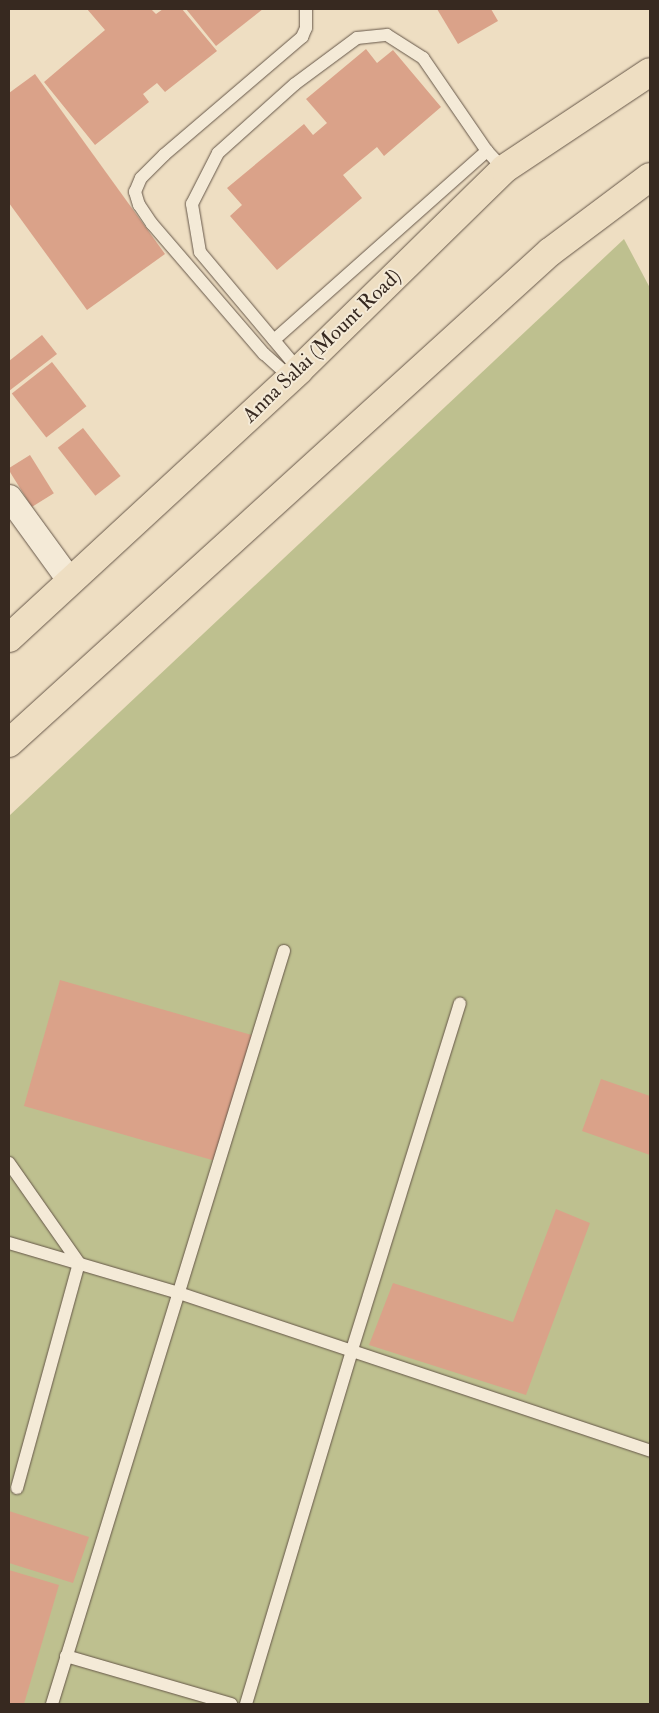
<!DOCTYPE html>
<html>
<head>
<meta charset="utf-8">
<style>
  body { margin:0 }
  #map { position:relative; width:659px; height:1713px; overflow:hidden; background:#eedec2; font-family:"IM FELL Double Pica",serif }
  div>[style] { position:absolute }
  .green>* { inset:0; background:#bec08f }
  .building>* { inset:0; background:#daa289; transform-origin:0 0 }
  .roads { filter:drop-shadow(0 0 1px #655648) drop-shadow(0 0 1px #655648) }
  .service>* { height:12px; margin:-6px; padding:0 6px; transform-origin:6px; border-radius:6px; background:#f4ead7 }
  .minor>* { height:25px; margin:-12.5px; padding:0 12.5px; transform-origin:12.5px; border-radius:12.5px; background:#f4ead7 }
  .primary>* { height:28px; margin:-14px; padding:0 14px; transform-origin:14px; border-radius:14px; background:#eedec2 }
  span { translate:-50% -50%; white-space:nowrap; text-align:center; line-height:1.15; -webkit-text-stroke:4px #f4ead7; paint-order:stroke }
  .street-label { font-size:21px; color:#372920 }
  .frame { position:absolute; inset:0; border:10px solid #372920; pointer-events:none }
</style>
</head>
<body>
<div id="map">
  <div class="green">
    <i style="clip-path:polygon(624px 239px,650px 288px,650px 1704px,9px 1704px,9px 816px)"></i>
  </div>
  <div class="building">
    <i style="clip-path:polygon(87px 9px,151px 9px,156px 14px,163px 9px,182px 9px,217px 51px,165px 92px,157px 83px,143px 94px,149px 102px,95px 145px,44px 82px,105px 30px)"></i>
    <i style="clip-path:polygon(186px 9px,263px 9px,216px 46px)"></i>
    <i style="clip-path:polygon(437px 9px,491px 9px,498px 21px,458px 44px)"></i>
    <i style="clip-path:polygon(366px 49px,377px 63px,393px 50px,441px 107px,384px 156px,377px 147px,343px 175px,362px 198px,277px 270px,230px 216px,242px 205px,227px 188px,304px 124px,313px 135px,327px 123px,306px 99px)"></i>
    <i style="clip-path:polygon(35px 74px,165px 254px,87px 310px,9px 203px,9px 93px)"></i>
    <i style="clip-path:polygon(42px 335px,57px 354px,9px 391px,9px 361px)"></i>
    <i style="left:52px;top:362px;width:56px;height:51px;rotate:52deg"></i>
    <i style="left:83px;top:428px;width:61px;height:32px;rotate:52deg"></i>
    <i style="left:30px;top:455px;width:45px;height:26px;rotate:58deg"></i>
    <i style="left:60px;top:980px;width:203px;height:131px;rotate:16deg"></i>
    <i style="clip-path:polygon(601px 1079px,650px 1096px,650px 1155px,582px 1131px)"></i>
    <i style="clip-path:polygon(556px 1209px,590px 1223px,526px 1395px,369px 1345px,393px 1283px,513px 1322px)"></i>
    <i style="clip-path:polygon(9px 1511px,89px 1537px,73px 1583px,9px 1563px)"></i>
    <i style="clip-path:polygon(9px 1570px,59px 1585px,24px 1704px,9px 1704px)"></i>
  </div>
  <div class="roads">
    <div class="service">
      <i style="left:274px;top:340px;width:285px;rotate:-41.6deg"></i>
      <i style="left:299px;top:370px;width:154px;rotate:-130deg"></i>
      <i style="left:200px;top:252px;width:49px;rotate:-99.5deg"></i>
      <i style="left:192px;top:204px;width:57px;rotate:-63deg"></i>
      <i style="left:218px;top:153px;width:103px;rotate:-41.9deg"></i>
      <i style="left:295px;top:84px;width:77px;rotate:-36.6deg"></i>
      <i style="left:357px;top:38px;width:30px;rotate:-6deg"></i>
      <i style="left:387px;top:35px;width:43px;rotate:32.6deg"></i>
      <i style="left:423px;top:58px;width:113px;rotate:55.5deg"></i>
      <i style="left:487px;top:151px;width:25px;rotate:47deg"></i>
      <i style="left:291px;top:378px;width:36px;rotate:-138deg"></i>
      <i style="left:264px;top:354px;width:172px;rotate:-130.7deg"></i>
      <i style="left:152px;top:224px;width:23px;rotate:-124deg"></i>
      <i style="left:139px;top:205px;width:14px;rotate:-107deg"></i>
      <i style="left:135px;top:192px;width:15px;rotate:-67deg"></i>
      <i style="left:141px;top:178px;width:33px;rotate:-45deg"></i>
      <i style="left:164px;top:155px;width:182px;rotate:-40.5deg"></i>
      <i style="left:302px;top:37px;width:10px;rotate:-66deg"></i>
      <i style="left:306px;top:28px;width:19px;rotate:-90deg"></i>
      <i style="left:9px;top:1163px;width:122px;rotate:55deg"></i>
      <i style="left:9px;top:1243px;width:177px;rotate:16.4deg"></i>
      <i style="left:179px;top:1293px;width:497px;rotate:18.5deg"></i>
      <i style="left:17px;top:1488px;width:233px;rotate:-74.6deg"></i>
      <i style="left:66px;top:1656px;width:172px;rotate:16.2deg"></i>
      <i style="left:52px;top:1704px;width:788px;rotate:-72.88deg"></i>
      <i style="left:246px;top:1704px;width:366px;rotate:-73.3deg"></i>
      <i style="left:351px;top:1353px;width:366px;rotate:-72.7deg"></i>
    </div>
    <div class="minor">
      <i style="left:9px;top:497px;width:104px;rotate:54deg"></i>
    </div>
    <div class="primary">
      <i style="left:9px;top:638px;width:395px;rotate:-42.7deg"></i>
      <i style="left:299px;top:370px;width:287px;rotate:-44.4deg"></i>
      <i style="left:504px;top:169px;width:175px;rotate:-33.6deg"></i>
      <i style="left:9px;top:743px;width:731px;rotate:-42.23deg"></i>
      <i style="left:550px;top:252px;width:125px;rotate:-36.9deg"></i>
    </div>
  </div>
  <div class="street-label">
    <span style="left:322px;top:346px;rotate:-44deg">Anna Salai (Mount Road)</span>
  </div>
  <div class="frame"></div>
</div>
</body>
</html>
